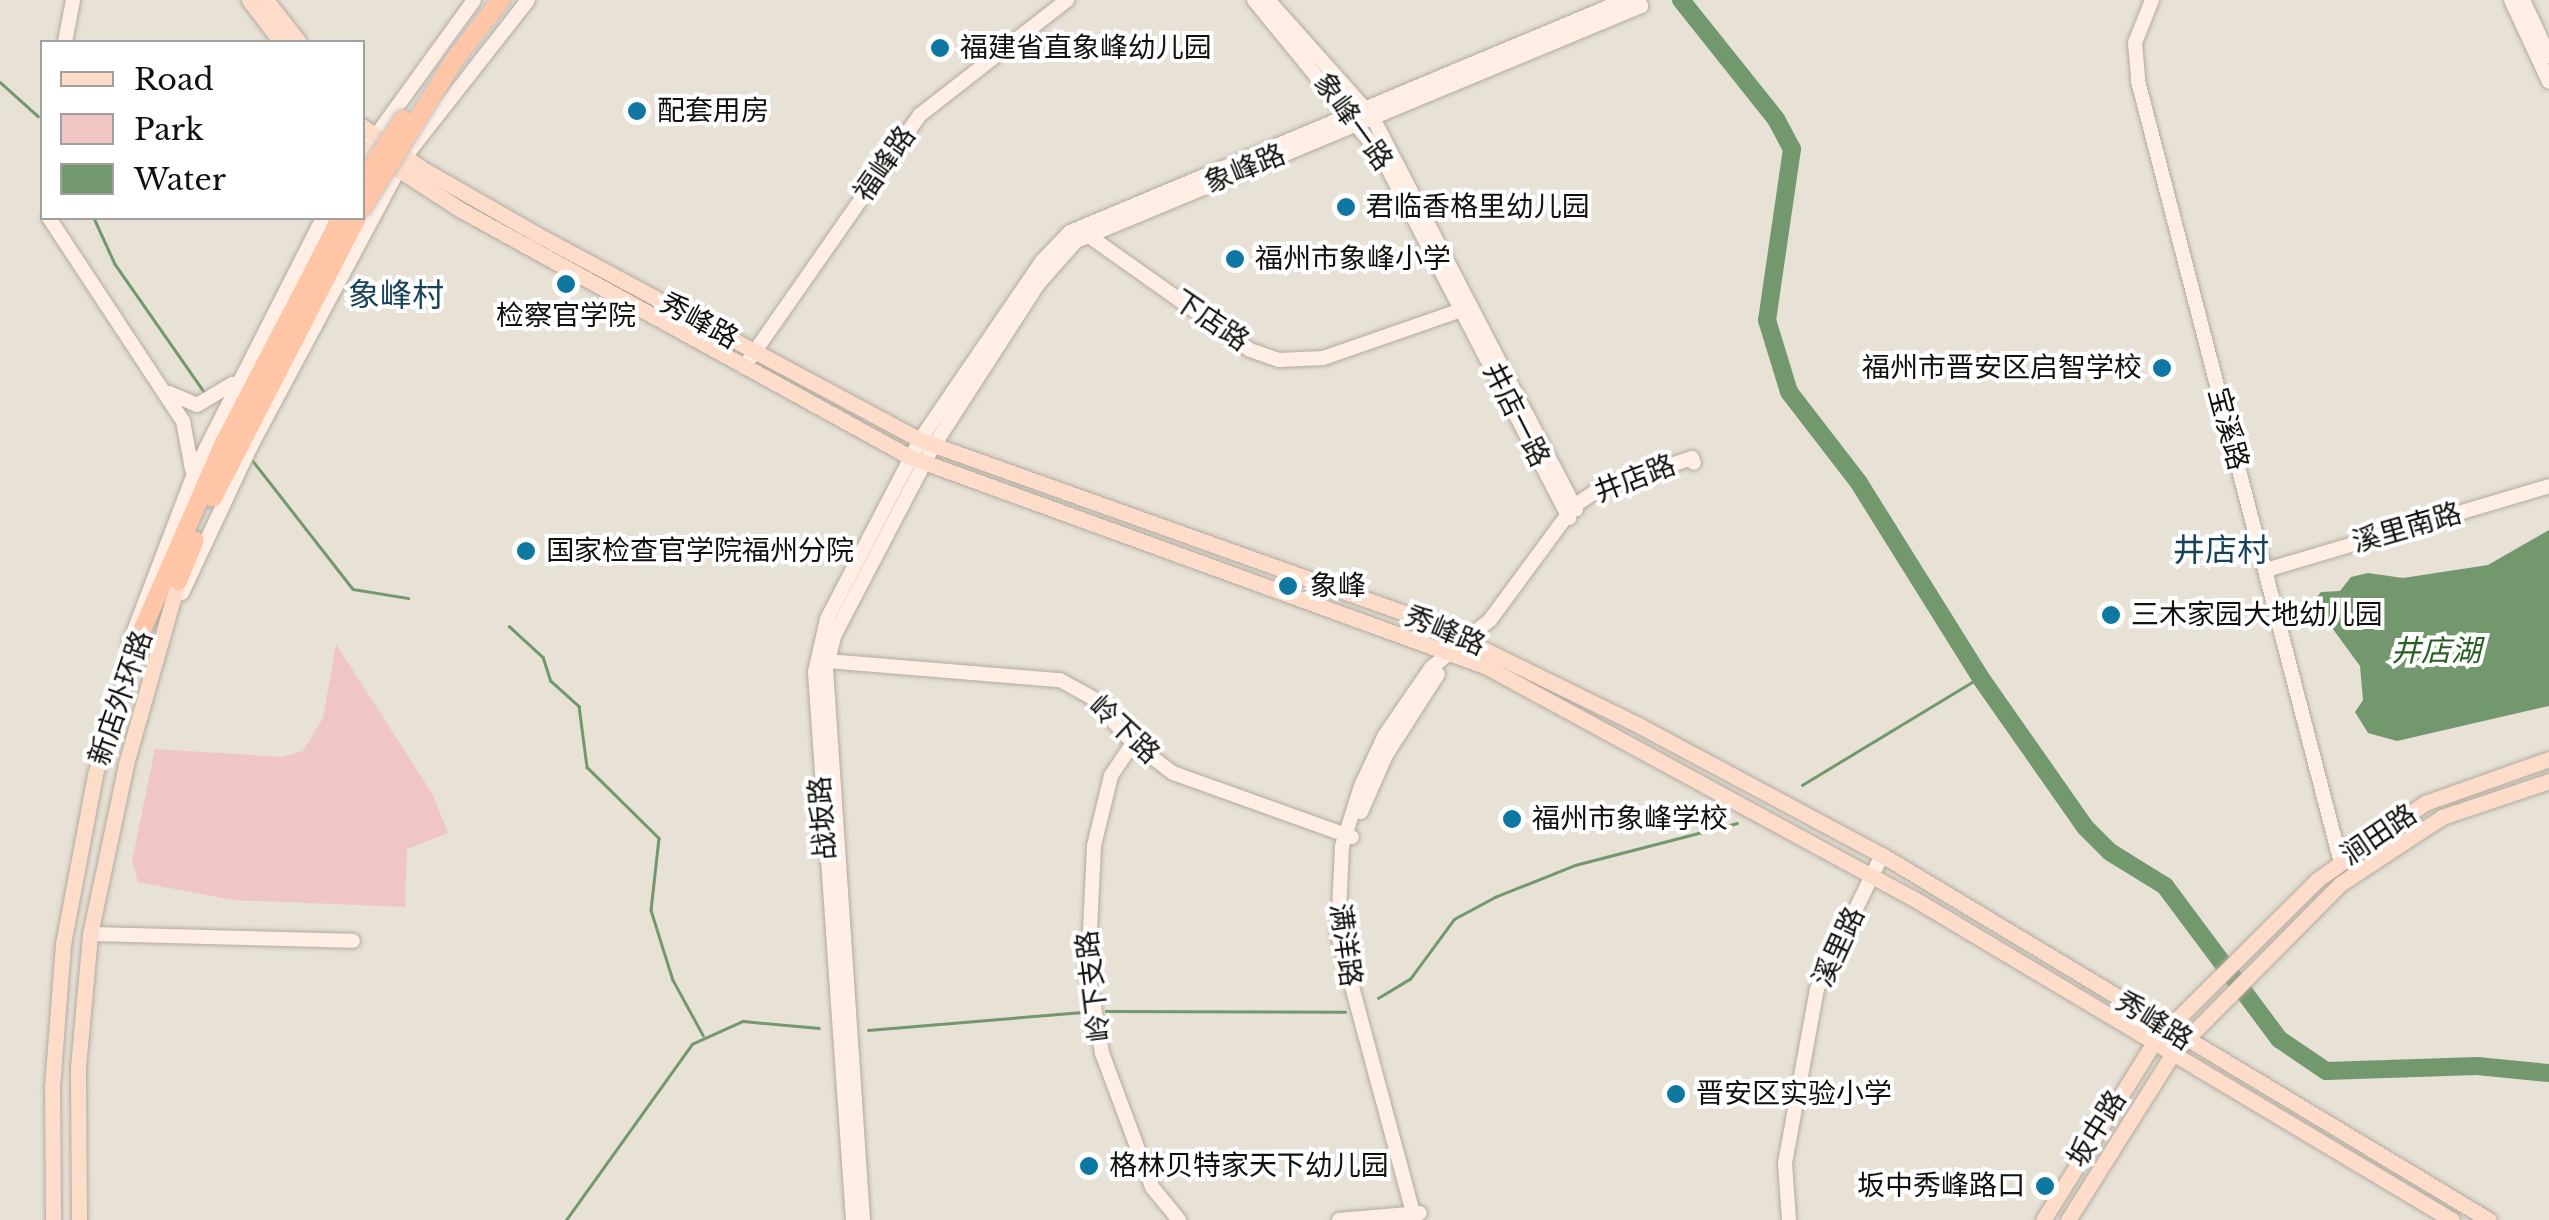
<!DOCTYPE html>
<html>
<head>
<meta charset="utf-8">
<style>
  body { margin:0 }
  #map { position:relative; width:2549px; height:1220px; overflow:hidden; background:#e7e1d6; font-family:"Libre Baskerville","Noto Sans SC",serif }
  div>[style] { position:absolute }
  .green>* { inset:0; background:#f0c6c5 }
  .water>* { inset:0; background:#73986e }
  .stream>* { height:2.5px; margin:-1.25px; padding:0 1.25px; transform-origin:1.25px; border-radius:1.25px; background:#73986e }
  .river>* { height:18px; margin:-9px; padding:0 9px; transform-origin:9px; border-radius:9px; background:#73986e }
  .roads { filter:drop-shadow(0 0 2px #b1aba0) drop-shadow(0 0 2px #b1aba0) }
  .secondary>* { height:14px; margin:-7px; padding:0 7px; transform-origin:7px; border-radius:7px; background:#ffeee4 }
  .primary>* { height:15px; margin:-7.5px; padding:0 7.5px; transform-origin:7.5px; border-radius:7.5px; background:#fedcca }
  .highway>* { height:18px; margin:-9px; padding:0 9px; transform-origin:9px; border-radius:9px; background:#fec5a6 }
  .bridges { filter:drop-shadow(0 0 2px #c2c1c0) drop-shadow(0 0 2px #c2c1c0) }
  .highway-bridge>* { height:18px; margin:-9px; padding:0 9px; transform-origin:9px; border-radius:9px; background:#fec5a6 }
  .dots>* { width:28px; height:28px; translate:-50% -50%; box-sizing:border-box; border:5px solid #fff; border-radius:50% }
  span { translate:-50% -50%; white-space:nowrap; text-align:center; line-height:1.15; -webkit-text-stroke:8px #fff; paint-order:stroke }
  .poi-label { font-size:28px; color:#13110d }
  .left { translate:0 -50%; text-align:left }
  .right { translate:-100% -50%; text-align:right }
  .street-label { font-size:28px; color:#13110d }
  .water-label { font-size:30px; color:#2a5e24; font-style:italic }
  .quarter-label { font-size:32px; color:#174258 }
  .legend { position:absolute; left:40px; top:40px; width:325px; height:180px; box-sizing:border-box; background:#fff; border:2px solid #a1a09e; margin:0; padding:12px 18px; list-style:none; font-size:30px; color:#13110d }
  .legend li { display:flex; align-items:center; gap:20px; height:50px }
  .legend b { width:50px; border:2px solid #a1a09e }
</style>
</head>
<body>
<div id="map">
  <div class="green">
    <i style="clip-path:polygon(336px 644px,433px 795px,448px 833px,407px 849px,405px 907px,233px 900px,138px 882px,132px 861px,155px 749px,282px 757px,303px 751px,323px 718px)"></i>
  </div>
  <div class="water">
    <i style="clip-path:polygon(2549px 530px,2549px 706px,2397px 741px,2368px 733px,2355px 712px,2363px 700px,2360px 666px,2313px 602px,2321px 592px,2340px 591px,2351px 577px,2368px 573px,2403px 578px,2488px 565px)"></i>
  </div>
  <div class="stream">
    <i style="left:0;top:82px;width:51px;rotate:41.8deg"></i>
    <i style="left:94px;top:218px;width:51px;rotate:65.5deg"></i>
    <i style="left:115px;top:264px;width:157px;rotate:55.1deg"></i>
    <i style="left:253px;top:461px;width:162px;rotate:52deg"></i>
    <i style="left:353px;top:589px;width:56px;rotate:9.3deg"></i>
    <i style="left:509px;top:626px;width:46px;rotate:42.4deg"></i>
    <i style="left:543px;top:657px;width:25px;rotate:72deg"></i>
    <i style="left:551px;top:681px;width:38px;rotate:42deg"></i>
    <i style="left:579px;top:706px;width:62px;rotate:82.5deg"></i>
    <i style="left:587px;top:767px;width:101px;rotate:44.6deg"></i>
    <i style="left:659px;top:838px;width:72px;rotate:96.3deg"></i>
    <i style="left:651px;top:910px;width:73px;rotate:72.6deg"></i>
    <i style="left:673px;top:980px;width:63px;rotate:61.4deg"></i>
    <i style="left:1802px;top:785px;width:208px;rotate:-31.2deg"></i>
    <i style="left:1378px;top:998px;width:37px;rotate:-31deg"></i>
    <i style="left:1410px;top:979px;width:74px;rotate:-53.7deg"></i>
    <i style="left:1454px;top:919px;width:47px;rotate:-28.2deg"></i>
    <i style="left:1495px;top:897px;width:86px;rotate:-21.8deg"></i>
    <i style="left:1575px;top:865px;width:167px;rotate:-14.5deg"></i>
    <i style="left:1106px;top:1011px;width:239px;rotate:0.2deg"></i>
    <i style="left:868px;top:1030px;width:215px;rotate:-4.8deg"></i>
    <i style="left:566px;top:1220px;width:216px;rotate:-54.4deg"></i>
    <i style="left:692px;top:1044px;width:56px;rotate:-24.3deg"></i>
    <i style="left:743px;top:1021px;width:76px;rotate:5.3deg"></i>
  </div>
  <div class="river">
    <i style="left:1681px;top:0;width:152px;rotate:51.4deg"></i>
    <i style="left:1776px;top:119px;width:34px;rotate:62deg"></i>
    <i style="left:1792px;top:149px;width:173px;rotate:98.3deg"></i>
    <i style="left:1767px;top:320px;width:75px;rotate:73deg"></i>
    <i style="left:1789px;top:392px;width:115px;rotate:52.4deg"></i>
    <i style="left:1859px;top:483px;width:229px;rotate:58deg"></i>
    <i style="left:1980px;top:677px;width:183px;rotate:55deg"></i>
    <i style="left:2085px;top:827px;width:35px;rotate:45deg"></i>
    <i style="left:2110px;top:852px;width:65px;rotate:31.7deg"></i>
    <i style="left:2165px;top:886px;width:191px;rotate:53.3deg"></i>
    <i style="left:2279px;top:1039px;width:57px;rotate:34.2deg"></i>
    <i style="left:2326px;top:1071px;width:151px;rotate:-1.9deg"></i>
    <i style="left:2477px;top:1066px;width:72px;rotate:5.6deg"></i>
  </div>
  <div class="roads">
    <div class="secondary">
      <i style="left:1254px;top:0;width:200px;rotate:50.7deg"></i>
      <i style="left:1381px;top:155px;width:409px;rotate:62.6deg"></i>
      <i style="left:1268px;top:0;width:158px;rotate:48.3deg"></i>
      <i style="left:1373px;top:118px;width:441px;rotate:62.6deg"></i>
      <i style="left:2152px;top:0;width:46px;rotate:111.6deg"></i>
      <i style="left:2135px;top:43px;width:38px;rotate:85deg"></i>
      <i style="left:2138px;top:81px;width:804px;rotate:75.45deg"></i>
      <i style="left:2511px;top:0;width:90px;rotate:65.1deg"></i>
      <i style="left:2523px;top:0;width:62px;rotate:65.1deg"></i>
      <i style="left:65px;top:42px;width:43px;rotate:-79.2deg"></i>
      <i style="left:362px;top:155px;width:191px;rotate:-54.1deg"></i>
      <i style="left:49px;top:218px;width:243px;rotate:56.6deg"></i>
      <i style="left:183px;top:421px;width:49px;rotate:79.4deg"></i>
      <i style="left:1082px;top:231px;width:206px;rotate:35.3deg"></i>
      <i style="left:1250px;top:350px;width:31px;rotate:19deg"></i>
      <i style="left:1279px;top:360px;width:44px;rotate:-2.6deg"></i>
      <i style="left:1323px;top:358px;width:152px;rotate:-19.1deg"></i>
      <i style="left:744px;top:367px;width:307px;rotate:-55.1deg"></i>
      <i style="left:920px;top:115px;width:187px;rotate:-38deg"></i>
      <i style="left:169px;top:393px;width:30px;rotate:23deg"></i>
      <i style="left:197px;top:405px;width:41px;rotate:-31deg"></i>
      <i style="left:2266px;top:570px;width:295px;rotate:-16.5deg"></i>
      <i style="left:182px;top:593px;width:162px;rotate:-64.9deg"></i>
      <i style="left:251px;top:446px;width:327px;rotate:-61.9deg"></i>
      <i style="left:405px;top:157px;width:199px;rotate:-51.9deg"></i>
      <i style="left:129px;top:644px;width:191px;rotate:-69.1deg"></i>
      <i style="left:197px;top:466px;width:278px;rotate:-63.1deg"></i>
      <i style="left:827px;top:661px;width:234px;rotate:4.7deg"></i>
      <i style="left:1060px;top:680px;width:37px;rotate:29deg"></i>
      <i style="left:1092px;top:698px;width:61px;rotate:47.7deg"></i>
      <i style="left:1133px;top:743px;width:50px;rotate:36.9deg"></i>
      <i style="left:1173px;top:773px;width:190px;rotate:19.7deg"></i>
      <i style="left:1133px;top:743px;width:40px;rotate:124deg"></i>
      <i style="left:1111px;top:776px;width:72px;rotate:103.7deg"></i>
      <i style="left:1094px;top:846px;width:126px;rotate:92.7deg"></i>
      <i style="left:1088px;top:972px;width:82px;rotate:80.2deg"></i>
      <i style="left:1102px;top:1053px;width:143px;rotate:69.5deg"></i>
      <i style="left:1152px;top:1187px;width:43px;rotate:50.7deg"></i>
      <i style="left:1361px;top:812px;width:62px;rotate:-66.3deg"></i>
      <i style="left:1386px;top:755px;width:96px;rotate:-57.3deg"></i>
      <i style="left:90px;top:934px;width:263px;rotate:1.5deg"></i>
      <i style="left:853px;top:1220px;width:549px;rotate:-93.97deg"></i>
      <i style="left:815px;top:672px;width:54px;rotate:-77.2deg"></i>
      <i style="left:827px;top:619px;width:202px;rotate:-62.5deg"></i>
      <i style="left:920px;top:440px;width:217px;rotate:-55.7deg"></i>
      <i style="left:1042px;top:261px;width:40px;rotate:-46deg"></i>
      <i style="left:1070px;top:232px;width:602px;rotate:-22.69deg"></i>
      <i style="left:863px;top:1220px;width:552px;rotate:-93.84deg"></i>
      <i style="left:826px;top:669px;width:34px;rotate:-76deg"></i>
      <i style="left:834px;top:636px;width:213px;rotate:-62.4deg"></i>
      <i style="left:933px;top:447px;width:194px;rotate:-57.2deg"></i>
      <i style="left:1038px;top:284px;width:57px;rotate:-48.5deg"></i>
      <i style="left:1076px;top:241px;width:612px;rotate:-22.58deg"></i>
      <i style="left:1641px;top:6px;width:7px;rotate:-117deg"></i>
      <i style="left:1339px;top:1220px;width:81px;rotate:-4.9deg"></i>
      <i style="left:1415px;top:1220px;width:296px;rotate:-105.1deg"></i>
      <i style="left:1338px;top:934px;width:88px;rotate:-87.4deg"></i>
      <i style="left:1342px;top:846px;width:63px;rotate:-72.4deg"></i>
      <i style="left:1361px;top:786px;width:56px;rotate:-64.8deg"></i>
      <i style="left:1385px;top:735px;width:81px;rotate:-55.5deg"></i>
      <i style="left:1431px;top:668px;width:76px;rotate:-39.1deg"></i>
      <i style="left:1490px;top:620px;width:142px;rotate:-53.6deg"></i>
      <i style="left:1574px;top:506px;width:32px;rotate:-34deg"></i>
      <i style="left:1601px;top:488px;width:96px;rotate:-18.2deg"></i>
      <i style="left:1692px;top:458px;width:5px;rotate:68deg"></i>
      <i style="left:1789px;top:1220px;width:57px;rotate:-94deg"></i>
      <i style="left:1785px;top:1163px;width:177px;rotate:-79.6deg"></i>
      <i style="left:1817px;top:989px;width:149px;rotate:-64.1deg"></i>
    </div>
    <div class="primary">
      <i style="left:249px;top:0;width:53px;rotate:52.7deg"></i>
      <i style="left:266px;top:0;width:53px;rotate:51.8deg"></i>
      <i style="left:362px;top:126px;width:72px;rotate:35.4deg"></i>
      <i style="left:421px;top:168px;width:135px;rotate:29.8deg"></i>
      <i style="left:538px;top:235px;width:434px;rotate:28.2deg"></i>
      <i style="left:920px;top:440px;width:535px;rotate:19.65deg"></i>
      <i style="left:1424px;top:620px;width:241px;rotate:26.1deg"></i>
      <i style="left:1640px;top:726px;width:274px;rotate:28.1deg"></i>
      <i style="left:1882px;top:855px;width:708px;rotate:31.02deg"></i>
      <i style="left:362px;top:146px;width:118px;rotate:32.9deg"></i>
      <i style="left:461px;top:210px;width:512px;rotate:28.82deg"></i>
      <i style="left:910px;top:457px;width:612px;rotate:19.98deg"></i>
      <i style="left:1485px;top:666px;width:485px;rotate:28.5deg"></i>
      <i style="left:1911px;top:897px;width:630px;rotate:30.84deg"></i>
      <i style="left:53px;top:1220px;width:133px;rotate:-90.4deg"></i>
      <i style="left:52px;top:1087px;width:143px;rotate:-85.6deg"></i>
      <i style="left:63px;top:944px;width:173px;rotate:-79.3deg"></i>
      <i style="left:95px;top:774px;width:139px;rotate:-72.3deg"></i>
      <i style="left:79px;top:1220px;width:153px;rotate:-90.4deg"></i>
      <i style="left:78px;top:1067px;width:134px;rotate:-84.8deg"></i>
      <i style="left:90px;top:934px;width:174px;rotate:-78deg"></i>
      <i style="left:126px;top:764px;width:190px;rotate:-74.1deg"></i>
      <i style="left:2043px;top:1220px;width:211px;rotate:-58deg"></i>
      <i style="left:2155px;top:1041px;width:228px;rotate:-44.8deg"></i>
      <i style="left:2317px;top:880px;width:133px;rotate:-35.5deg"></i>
      <i style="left:2425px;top:803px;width:132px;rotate:-19.5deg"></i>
      <i style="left:2068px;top:1220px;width:197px;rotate:-57.8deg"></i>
      <i style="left:2173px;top:1053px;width:238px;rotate:-45.3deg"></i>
      <i style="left:2340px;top:884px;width:122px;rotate:-33.3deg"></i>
      <i style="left:2442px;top:817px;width:113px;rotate:-18.6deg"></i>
    </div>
    <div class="highway">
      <i style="left:213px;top:498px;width:315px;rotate:-62.8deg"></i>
      <i style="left:178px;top:581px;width:44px;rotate:-67.5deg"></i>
      <i style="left:137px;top:642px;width:219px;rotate:-66.4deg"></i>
      <i style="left:225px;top:441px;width:251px;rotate:-62.5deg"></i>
    </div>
  </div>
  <div class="bridges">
    <div class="highway-bridge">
      <i style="left:362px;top:182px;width:75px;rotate:-56.9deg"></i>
      <i style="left:362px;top:208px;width:176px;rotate:-58deg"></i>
      <i style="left:455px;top:59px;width:75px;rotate:-52.1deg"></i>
    </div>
  </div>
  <div class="dots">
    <i style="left:940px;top:48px;background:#0e78a3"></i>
    <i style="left:637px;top:111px;background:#0e78a3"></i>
    <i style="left:1346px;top:207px;background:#0e78a3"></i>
    <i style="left:1235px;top:259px;background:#0e78a3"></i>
    <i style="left:566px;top:284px;background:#0e78a3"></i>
    <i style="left:2162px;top:368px;background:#0e78a3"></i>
    <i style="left:526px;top:551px;background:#0e78a3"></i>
    <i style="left:1288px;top:586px;background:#0e78a3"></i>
    <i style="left:2111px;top:615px;background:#0e78a3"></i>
    <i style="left:1512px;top:819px;background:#0e78a3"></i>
    <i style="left:1676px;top:1094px;background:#0e78a3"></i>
    <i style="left:1089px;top:1166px;background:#0e78a3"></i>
    <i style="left:2045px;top:1186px;background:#0e78a3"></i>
  </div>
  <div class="poi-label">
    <span class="left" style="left:960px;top:48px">福建省直象峰幼儿园</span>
    <span class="left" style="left:657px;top:111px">配套用房</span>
    <span class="left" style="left:1366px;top:207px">君临香格里幼儿园</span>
    <span class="left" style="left:1255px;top:259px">福州市象峰小学</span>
    <span style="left:566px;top:316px">检察官学院</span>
    <span class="right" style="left:2142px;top:368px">福州市晋安区启智学校</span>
    <span class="left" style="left:546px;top:551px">国家检查官学院福州分院</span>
    <span class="left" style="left:1310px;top:586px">象峰</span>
    <span class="left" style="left:2131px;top:615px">三木家园大地幼儿园</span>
    <span class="left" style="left:1532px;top:819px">福州市象峰学校</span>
    <span class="left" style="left:1696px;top:1094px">晋安区实验小学</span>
    <span class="left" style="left:1109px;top:1166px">格林贝特家天下幼儿园</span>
    <span class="right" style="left:2025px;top:1186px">坂中秀峰路口</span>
  </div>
  <div class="street-label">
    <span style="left:1353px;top:122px;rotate:54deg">象峰一路</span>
    <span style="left:885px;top:164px;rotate:-55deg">福峰路</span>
    <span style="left:1245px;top:169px;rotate:-22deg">象峰路</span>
    <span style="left:699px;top:321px;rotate:29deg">秀峰路</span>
    <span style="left:1211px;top:321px;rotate:34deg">下店路</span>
    <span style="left:1516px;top:415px;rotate:63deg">井店一路</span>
    <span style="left:2228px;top:429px;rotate:75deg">宝溪路</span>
    <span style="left:1635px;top:479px;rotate:-21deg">井店路</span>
    <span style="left:2407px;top:528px;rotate:-16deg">溪里南路</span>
    <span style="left:1445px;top:631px;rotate:23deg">秀峰路</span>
    <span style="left:121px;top:698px;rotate:-71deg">新店外环路</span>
    <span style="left:1124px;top:730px;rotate:43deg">岭下路</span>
    <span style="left:823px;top:818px;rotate:-94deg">战坂路</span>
    <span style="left:2379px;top:835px;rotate:-34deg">涧田路</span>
    <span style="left:1345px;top:945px;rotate:82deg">满洋路</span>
    <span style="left:1839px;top:947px;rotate:-65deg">溪里路</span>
    <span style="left:1094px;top:986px;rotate:-97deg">岭下支路</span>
    <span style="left:2154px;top:1021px;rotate:32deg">秀峰路</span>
    <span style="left:2097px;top:1129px;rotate:-58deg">坂中路</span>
  </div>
  <div class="water-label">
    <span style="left:2436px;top:651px">井店湖</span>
  </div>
  <div class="quarter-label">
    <span style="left:396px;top:295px">象峰村</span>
    <span style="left:2221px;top:550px">井店村</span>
  </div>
  <ul class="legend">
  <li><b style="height:12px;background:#fedcca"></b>Road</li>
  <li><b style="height:28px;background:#f0c6c5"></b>Park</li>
  <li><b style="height:28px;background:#73986e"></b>Water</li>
  </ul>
</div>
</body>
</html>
